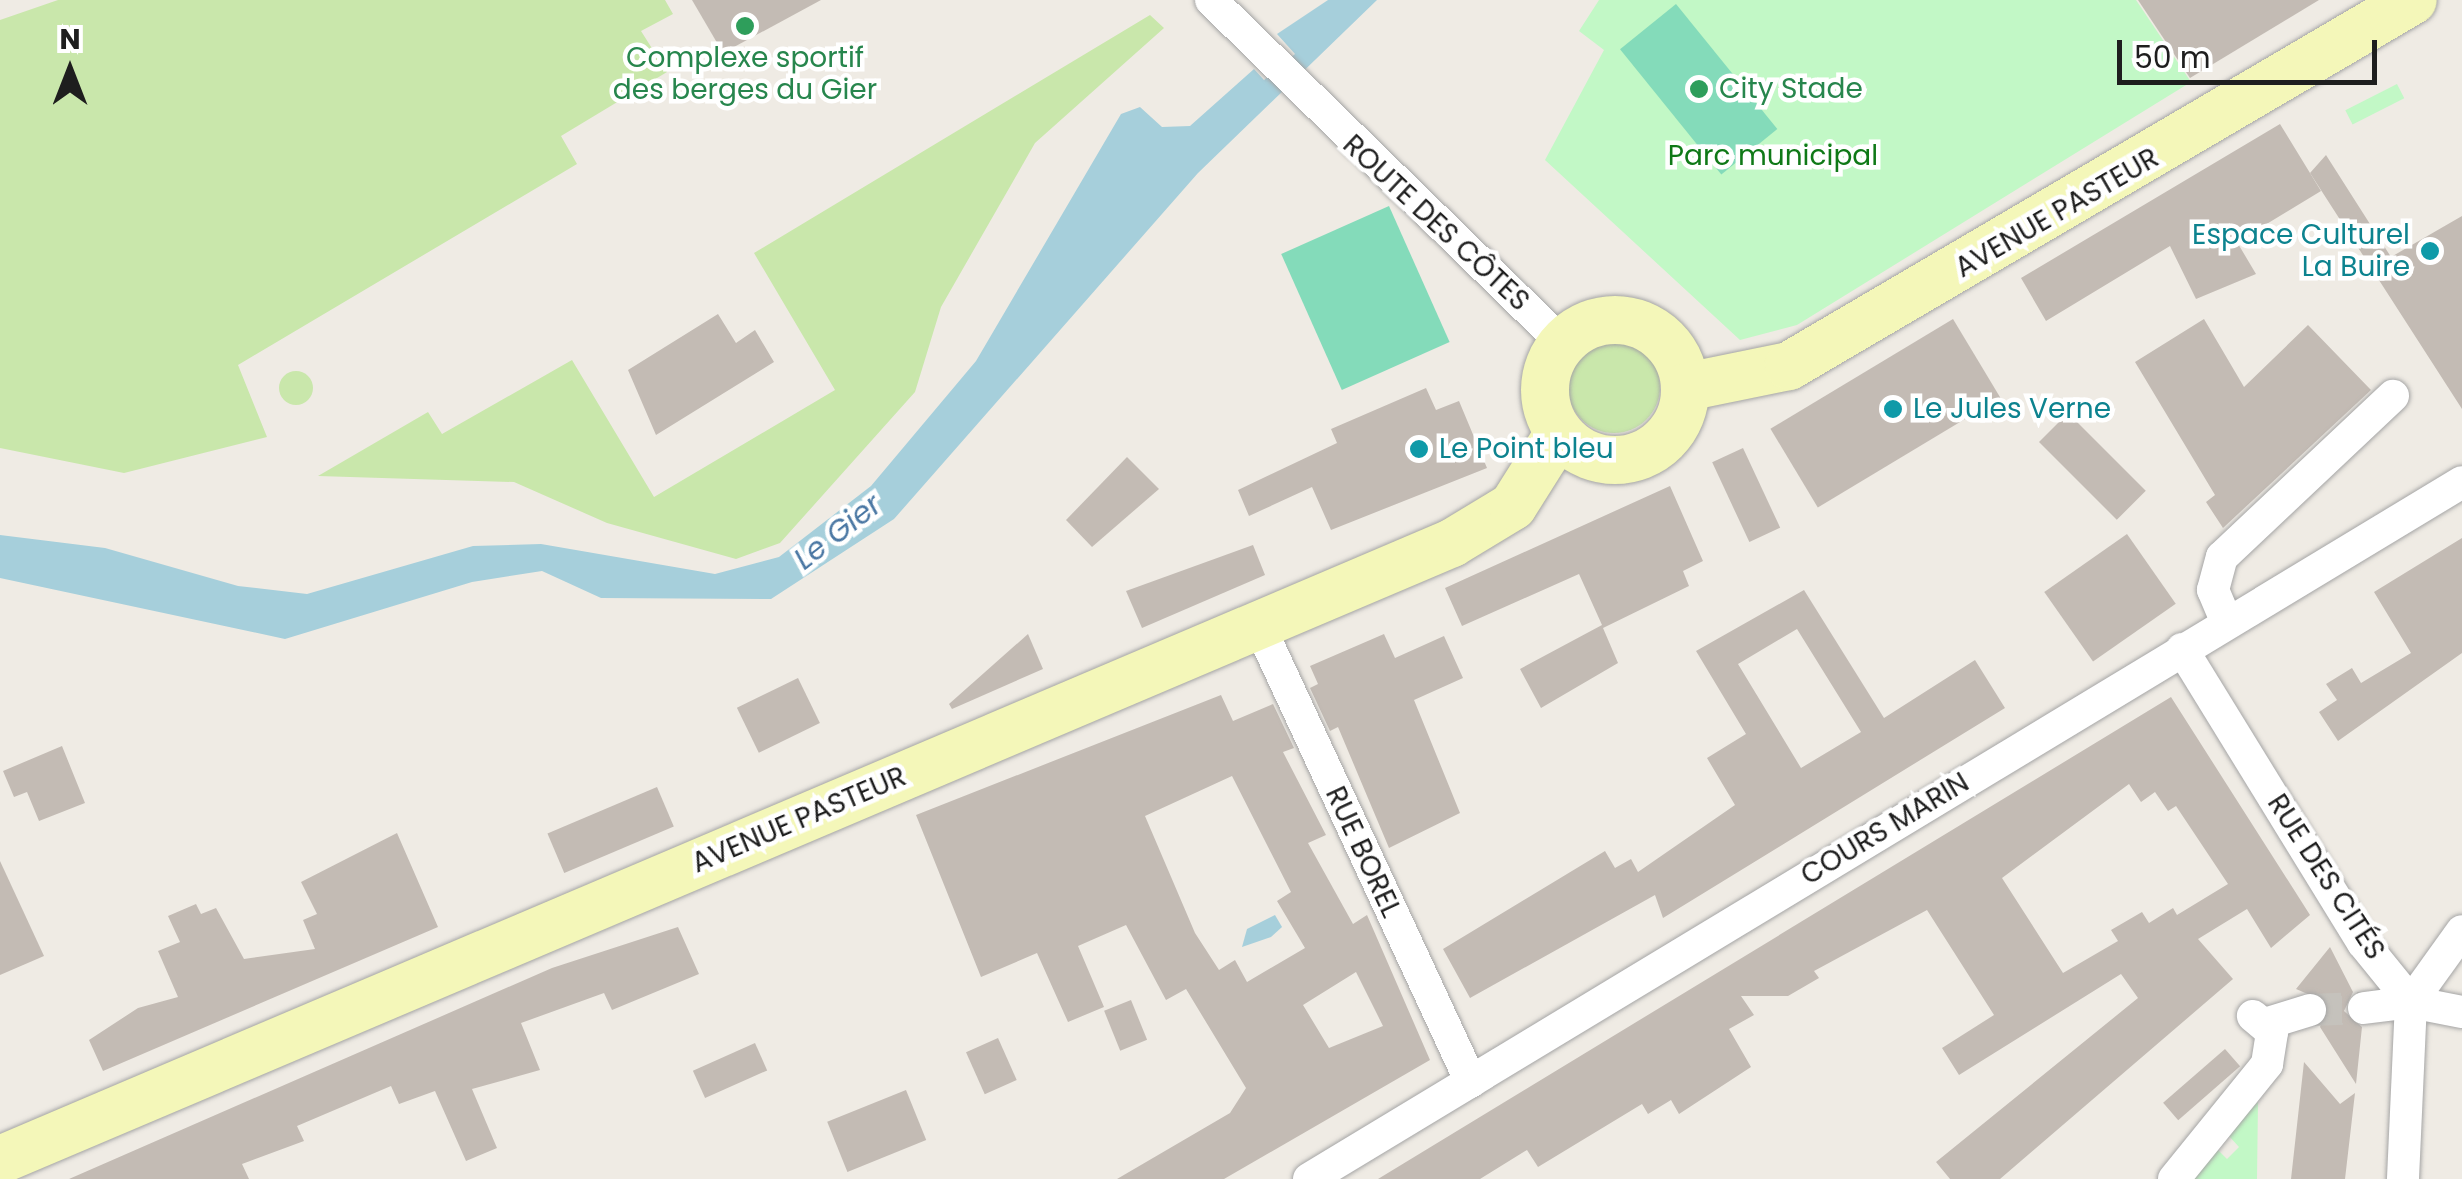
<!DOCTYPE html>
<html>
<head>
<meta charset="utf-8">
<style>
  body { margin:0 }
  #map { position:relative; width:2462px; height:1179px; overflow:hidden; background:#efebe4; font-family:Poppins,sans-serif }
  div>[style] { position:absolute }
  .grass>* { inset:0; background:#c9e7ab }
  .round { border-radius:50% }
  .park>* { inset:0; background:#c2f8c6; transform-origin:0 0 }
  .pitch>* { inset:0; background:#84dbba; transform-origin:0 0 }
  .water>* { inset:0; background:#a6cfdb }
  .building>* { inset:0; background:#c3bbb4; transform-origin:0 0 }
  .minor-tunnel>* { height:32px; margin-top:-16px; transform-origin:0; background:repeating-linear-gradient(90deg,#c5c2bc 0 32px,transparent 0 48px) }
  .roads { filter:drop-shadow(0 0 2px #a5a5a5) drop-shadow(0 0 2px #a5a5a5) }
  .minor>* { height:32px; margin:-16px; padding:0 16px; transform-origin:16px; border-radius:16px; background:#fff }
  .secondary>* { height:48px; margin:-24px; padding:0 24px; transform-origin:24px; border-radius:24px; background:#f4f7b9 }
  .secondary>.ring { margin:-24px; padding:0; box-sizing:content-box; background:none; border:48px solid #f4f7b9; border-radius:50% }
  .dots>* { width:28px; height:28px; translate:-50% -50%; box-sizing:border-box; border:5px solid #fff; border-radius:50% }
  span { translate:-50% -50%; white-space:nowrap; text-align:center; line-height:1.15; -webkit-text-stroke:9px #fff; paint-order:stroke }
  .leisure-label { font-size:28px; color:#27864d }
  .left { translate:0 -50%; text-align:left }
  .park-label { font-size:28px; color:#0f7917 }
  .street-label { font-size:28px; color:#1e1e1e }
  .culture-label { font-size:28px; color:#0d838f }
  .right { translate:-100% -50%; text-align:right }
  .water-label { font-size:30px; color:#4a77a3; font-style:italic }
  .north { position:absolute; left:20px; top:20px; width:100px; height:100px; -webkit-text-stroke:8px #fff; paint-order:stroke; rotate:0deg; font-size:28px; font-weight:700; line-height:40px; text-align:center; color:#1e1e1e }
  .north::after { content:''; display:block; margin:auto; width:35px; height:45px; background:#1e1e1e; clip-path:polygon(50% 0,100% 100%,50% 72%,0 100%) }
  .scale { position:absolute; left:2117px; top:40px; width:260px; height:45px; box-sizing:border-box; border:5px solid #1e1e1e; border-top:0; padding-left:12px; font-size:30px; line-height:35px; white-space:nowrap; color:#1e1e1e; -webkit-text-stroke:8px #fff; paint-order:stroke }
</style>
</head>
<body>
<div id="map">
  <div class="grass">
    <i style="clip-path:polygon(58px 0,665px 0,673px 14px,641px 31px,667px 72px,561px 136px,577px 164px,238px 365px,267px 437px,124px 473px,0 448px,0 20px)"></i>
    <i style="clip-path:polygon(1150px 15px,1164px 28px,1035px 143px,941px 307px,915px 392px,780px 543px,736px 559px,607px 523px,514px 482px,318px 476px,428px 412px,442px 434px,572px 360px,654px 497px,835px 390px,754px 253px)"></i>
    <i class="round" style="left:1568px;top:341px;width:92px;height:92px"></i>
    <i class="round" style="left:279px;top:371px;width:34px;height:34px"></i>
  </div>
  <div class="park">
    <i style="clip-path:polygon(1599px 0,2136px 0,2191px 82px,1797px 325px,1740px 340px,1545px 160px,1604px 50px,1579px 31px)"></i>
    <i style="left:2397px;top:84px;width:16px;height:58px;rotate:63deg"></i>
    <i style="clip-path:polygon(2258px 1102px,2257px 1179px,2186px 1179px,2214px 1146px,2227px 1159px,2239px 1147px,2227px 1134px)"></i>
  </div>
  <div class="pitch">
    <i style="left:1676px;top:4px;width:161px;height:72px;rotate:51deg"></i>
    <i style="left:1389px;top:206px;width:149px;height:118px;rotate:66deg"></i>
  </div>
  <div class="water">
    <i style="clip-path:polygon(1328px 0,1377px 0,1198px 173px,894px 519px,771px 599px,601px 598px,542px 571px,472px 582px,285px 639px,0 578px,0 535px,105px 548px,238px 586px,307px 594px,473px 546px,541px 544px,715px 574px,779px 557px,871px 486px,976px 361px,1121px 114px,1140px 107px,1162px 127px,1190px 126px,1254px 69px,1264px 80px,1295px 54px,1277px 34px)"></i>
    <i style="clip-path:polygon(1275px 915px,1282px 927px,1271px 937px,1242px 947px,1247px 929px)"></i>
  </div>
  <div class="building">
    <i style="clip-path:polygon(692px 0,821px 0,723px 53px)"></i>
    <i style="clip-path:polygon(2138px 0,2319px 0,2190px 78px)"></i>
    <i style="clip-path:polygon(2280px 124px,2321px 191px,2237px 242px,2256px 274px,2196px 299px,2170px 246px,2046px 321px,2021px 278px)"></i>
    <i style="clip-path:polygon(2326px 155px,2391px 257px,2462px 216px,2462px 409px,2310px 173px)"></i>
    <i style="clip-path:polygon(718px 314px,736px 343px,755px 330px,774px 362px,656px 435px,628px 370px)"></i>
    <i style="left:1953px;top:319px;width:92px;height:213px;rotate:59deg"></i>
    <i style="clip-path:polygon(2204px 319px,2244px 387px,2308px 325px,2371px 390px,2223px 528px,2206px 502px,2215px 495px,2135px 362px)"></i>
    <i style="clip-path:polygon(1426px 388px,1436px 410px,1459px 401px,1487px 468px,1331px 530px,1312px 487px,1249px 516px,1238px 490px,1337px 443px,1331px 429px)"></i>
    <i style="left:2068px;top:413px;width:110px;height:41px;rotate:45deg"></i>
    <i style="left:1743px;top:448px;width:88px;height:34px;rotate:65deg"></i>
    <i style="clip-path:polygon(1127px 457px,1159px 489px,1092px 547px,1066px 520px)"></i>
    <i style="clip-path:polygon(1670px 486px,1703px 561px,1683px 571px,1689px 586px,1603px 628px,1618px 663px,1541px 708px,1520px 669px,1602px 625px,1579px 574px,1462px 626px,1445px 588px)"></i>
    <i style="left:2127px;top:534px;width:85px;height:101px;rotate:55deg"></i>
    <i style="clip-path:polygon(2462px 538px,2462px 653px,2338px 741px,2319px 712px,2337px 700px,2326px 684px,2352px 668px,2361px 683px,2411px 653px,2374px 592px)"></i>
    <i style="clip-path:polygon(1253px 545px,1265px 575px,1142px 628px,1126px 591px)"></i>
    <i style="clip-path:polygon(evenodd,1804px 590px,1884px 718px,1975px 660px,2005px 708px,1663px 918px,1655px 895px,1470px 998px,1443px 949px,1605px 851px,1615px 868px,1631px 859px,1638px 872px,1735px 805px,1707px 758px,1746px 734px,1696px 651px,1804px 590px,1797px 629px,1861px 732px,1801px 768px,1738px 664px,1797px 629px)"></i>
    <i style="clip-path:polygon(1028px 634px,1043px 669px,952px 709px,949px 704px)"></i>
    <i style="clip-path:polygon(1384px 634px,1395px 658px,1444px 636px,1463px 678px,1414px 700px,1460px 813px,1389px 848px,1338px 727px,1330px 731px,1310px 688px,1318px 684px,1310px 666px)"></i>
    <i style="left:798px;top:678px;width:50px;height:68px;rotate:64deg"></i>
    <i style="clip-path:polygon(evenodd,1221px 695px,1233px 721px,1273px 704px,1294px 748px,1283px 752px,1326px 835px,1308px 843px,1353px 924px,1367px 915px,1430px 1060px,1224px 1179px,1117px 1179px,1230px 1113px,1246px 1088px,1186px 989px,1166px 1000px,1126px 925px,1078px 946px,1104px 1007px,1068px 1022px,1037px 953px,981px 977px,916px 815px,1221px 695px,1232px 776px,1291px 892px,1277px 901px,1305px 948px,1247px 982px,1235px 960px,1219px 970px,1195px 933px,1145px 816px,1232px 776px,1221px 695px,1356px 972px,1383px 1026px,1329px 1048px,1303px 1005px,1356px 972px)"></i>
    <i style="clip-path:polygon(evenodd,2171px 697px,2310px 915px,2271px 948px,2247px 909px,2198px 939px,2233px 979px,2000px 1179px,1950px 1179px,1936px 1162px,2138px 998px,2121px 974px,1959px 1075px,1942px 1048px,1994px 1015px,1927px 910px,1814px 971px,1819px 978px,1788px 996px,1741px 996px,1754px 1015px,1729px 1029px,1751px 1067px,1679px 1114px,1671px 1100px,1648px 1114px,1642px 1104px,1538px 1167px,1527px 1150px,1480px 1179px,1378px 1179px,2171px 697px,2129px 784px,2141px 802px,2155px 792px,2168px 811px,2176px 806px,2228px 884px,2177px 915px,2173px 908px,2149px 923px,2142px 912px,2111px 930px,2118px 941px,2063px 973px,2002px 878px,2129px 784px)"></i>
    <i style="clip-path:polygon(62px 746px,85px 803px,39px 821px,27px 792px,14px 797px,3px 771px)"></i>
    <i style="left:657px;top:787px;width:43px;height:119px;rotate:67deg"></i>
    <i style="clip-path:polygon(397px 833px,438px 927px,103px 1071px,89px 1040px,138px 1008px,178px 997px,158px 951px,180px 942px,168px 916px,196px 904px,201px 914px,216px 908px,244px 959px,315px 949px,303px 920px,317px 914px,301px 882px)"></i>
    <i style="clip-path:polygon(0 861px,44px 956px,0 975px)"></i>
    <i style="clip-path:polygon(678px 927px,699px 974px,612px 1010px,604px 993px,521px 1023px,540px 1070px,472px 1089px,497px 1148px,466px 1161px,435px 1091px,399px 1104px,391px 1086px,297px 1126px,304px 1141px,242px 1164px,249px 1179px,69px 1179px,552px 968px)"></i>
    <i style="clip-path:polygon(2330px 947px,2353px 992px,2344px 1011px,2362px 1027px,2356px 1084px,2320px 1027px,2329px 1003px,2296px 989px)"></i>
    <i style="left:1131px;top:1000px;width:43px;height:29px;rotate:68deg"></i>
    <i style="left:998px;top:1038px;width:46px;height:35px;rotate:66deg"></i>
    <i style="left:755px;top:1043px;width:30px;height:68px;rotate:66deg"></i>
    <i style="left:2225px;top:1049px;width:23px;height:82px;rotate:49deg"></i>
    <i style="clip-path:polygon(2304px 1062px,2340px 1104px,2355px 1093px,2345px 1179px,2291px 1179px)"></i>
    <i style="left:906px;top:1090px;width:54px;height:85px;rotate:68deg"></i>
  </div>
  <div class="minor-tunnel">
    <i style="left:2310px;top:1010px;width:54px;rotate:-2.1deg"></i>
  </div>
  <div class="roads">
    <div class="minor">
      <i style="left:1211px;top:0;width:490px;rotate:44.3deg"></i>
      <i style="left:1257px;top:621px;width:508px;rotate:65.1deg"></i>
      <i style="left:2227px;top:623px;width:36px;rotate:-113deg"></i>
      <i style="left:2213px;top:590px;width:34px;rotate:-75deg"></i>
      <i style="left:2222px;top:557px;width:235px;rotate:-43.3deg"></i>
      <i style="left:2182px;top:649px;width:345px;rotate:58.4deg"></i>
      <i style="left:2363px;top:943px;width:76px;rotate:50.9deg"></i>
      <i style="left:2411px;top:1002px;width:177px;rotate:92.6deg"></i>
      <i style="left:2411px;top:1002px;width:87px;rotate:-54.3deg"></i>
      <i style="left:2364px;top:1008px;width:47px;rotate:-7.3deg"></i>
      <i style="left:2411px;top:1002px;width:52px;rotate:11.1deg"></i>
      <i style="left:2268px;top:1023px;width:44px;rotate:-17.2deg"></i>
      <i style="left:1309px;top:1179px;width:1347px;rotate:-31.15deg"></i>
      <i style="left:2174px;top:1179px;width:148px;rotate:-51deg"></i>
      <i style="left:2267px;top:1064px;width:32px;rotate:-81deg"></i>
      <i style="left:2272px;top:1032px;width:25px;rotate:-140deg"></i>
    </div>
    <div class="secondary">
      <i class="ring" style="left:1545px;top:320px;width:92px;height:92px"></i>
      <i style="left:1686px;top:387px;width:105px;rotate:-11.5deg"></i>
      <i style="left:1789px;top:366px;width:723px;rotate:-30.39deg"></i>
      <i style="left:0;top:1160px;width:1578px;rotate:-23.02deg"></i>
      <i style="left:1452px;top:543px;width:71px;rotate:-31.2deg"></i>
      <i style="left:1513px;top:506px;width:86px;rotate:-57.8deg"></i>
    </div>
  </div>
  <div class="dots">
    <i style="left:745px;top:26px;background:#2e9e5b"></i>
    <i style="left:1699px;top:89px;background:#2e9e5b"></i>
    <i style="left:2430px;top:251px;background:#0f9aa8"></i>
    <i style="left:1893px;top:409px;background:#0f9aa8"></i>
    <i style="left:1419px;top:449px;background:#0f9aa8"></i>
  </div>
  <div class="leisure-label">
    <span style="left:745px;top:74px">Complexe sportif<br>des berges du Gier</span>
    <span class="left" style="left:1719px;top:89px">City Stade</span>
  </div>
  <div class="park-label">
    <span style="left:1773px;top:156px">Parc municipal</span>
  </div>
  <div class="street-label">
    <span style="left:2057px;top:213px;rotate:-30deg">AVENUE PASTEUR</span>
    <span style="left:1436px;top:223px;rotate:43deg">ROUTE DES CÔTES</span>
    <span style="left:799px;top:820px;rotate:-23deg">AVENUE PASTEUR</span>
    <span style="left:1885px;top:829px;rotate:-31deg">COURS MARIN</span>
    <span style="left:1363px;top:852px;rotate:65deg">RUE BOREL</span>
    <span style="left:2326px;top:877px;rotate:57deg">RUE DES CITÉS</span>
  </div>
  <div class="culture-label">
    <span class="right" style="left:2410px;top:251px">Espace Culturel<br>La Buire</span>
    <span class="left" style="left:1913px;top:409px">Le Jules Verne</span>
    <span class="left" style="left:1439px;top:449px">Le Point bleu</span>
  </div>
  <div class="water-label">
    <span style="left:838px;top:532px;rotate:-38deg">Le Gier</span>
  </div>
  <div class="north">N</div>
  <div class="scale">50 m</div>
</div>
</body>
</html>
